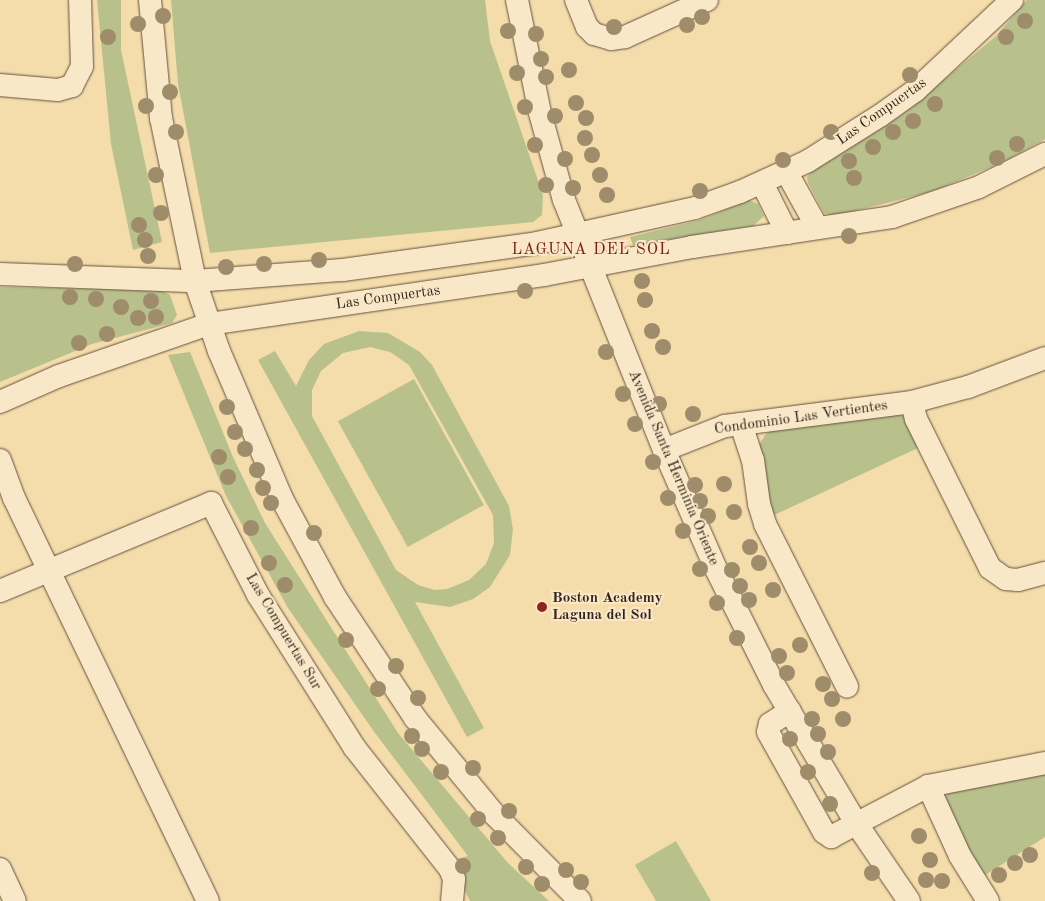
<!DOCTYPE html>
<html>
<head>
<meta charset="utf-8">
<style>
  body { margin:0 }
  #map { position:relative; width:1045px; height:901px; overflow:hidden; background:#f5dcab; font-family:"Old Standard TT",serif }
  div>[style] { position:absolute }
  .green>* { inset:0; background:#b8c18c; transform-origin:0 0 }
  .roads { filter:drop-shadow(0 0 1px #65503e) drop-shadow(0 0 1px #65503e) }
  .minor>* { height:22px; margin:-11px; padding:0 11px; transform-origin:11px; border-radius:11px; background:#f8e8c8 }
  .trees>* { width:16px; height:16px; margin:-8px; border-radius:50%; background:#9e8c6b }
  .dots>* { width:14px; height:14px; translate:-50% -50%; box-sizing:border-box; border:2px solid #f8e8c8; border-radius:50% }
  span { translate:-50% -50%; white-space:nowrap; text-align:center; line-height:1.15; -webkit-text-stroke:4px #f8e8c8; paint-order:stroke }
  .street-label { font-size:15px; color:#352219 }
  .poi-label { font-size:15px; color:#352219; font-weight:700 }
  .left { translate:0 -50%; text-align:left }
  .neighbourhood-label { font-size:16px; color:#7a1f14; letter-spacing:1px }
</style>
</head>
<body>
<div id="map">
  <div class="green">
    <i style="clip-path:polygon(97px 0,121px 0,121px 50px,162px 242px,133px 250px,111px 144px)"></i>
    <i style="clip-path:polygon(171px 0,485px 0,490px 41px,543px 195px,542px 215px,533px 222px,210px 253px,178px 84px)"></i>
    <i style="clip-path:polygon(1027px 0,1045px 0,1045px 139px,1003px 162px,931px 192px,834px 216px,824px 213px,808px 183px,807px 177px,813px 170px,900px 116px,995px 37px)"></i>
    <i style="clip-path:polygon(749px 200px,758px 204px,764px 216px,753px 226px,633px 245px,630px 237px,700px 220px)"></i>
    <i style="clip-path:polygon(0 287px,160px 290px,170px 295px,177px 315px,172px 323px,92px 344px,0 382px)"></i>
    <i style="clip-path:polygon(evenodd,359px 331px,388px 333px,420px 352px,432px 365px,509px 506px,513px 529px,510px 555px,490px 587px,473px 599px,450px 607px,415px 602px,484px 728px,467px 737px,258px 360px,275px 351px,296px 386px,309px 360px,324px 344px,359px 331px,370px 347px,390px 352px,409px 365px,493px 515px,494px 543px,486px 564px,469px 580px,447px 589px,434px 590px,418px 585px,396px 570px,312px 416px,312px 390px,321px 371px,343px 353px,370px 347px)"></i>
    <i style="clip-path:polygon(190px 352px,233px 457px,265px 523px,398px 733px,508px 863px,549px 901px,470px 901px,450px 861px,468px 856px,375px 733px,288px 608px,226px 496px,168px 355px)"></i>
    <i style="left:414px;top:379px;width:144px;height:87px;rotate:61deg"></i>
    <i style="clip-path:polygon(899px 414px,905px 418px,920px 447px,770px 517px,758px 447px,765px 435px,771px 430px)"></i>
    <i style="clip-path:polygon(1045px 772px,1045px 837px,982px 877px,944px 798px,954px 787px)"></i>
    <i style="clip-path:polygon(676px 841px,711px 901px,656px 901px,635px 865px)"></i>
  </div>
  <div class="roads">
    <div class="minor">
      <i style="left:150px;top:0;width:119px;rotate:84.7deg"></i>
      <i style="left:161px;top:118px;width:167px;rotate:78.2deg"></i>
      <i style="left:195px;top:281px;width:74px;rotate:71.1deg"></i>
      <i style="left:219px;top:351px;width:161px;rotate:66.9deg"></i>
      <i style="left:282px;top:499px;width:111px;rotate:61.6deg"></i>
      <i style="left:335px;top:597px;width:145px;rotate:56.5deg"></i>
      <i style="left:415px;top:718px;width:124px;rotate:50.5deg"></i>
      <i style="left:494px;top:814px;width:122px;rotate:45.3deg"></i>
      <i style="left:517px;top:0;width:115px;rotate:78.5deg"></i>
      <i style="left:540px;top:113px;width:90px;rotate:74.6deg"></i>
      <i style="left:564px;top:200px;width:269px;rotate:68.2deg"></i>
      <i style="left:664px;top:450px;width:130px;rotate:66.4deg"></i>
      <i style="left:716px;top:569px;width:130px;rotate:63.4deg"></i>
      <i style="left:774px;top:685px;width:161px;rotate:59.3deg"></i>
      <i style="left:856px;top:823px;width:94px;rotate:55.8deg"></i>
      <i style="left:576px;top:0;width:29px;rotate:68deg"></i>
      <i style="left:587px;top:27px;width:10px;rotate:45deg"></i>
      <i style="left:594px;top:34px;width:18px;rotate:16deg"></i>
      <i style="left:611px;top:39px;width:14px;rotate:-8deg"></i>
      <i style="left:625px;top:37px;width:90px;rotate:-24.3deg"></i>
      <i style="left:0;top:85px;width:58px;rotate:4.9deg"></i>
      <i style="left:58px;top:90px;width:15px;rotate:-16deg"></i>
      <i style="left:72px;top:86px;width:22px;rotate:-63deg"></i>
      <i style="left:82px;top:66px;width:66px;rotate:-91.7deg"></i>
      <i style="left:786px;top:171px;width:64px;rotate:61deg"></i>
      <i style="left:762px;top:183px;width:56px;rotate:63.4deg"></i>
      <i style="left:0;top:274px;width:195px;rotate:2.1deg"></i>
      <i style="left:195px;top:281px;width:148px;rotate:-4.3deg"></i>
      <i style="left:343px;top:270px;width:196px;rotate:-7.9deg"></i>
      <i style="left:537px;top:243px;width:162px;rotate:-12.5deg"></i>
      <i style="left:695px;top:208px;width:48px;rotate:-19.6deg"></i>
      <i style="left:740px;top:192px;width:75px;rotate:-24.5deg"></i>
      <i style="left:808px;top:161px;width:86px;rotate:-32.2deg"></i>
      <i style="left:881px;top:115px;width:43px;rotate:-35.5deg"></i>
      <i style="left:916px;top:90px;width:132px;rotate:-43.2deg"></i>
      <i style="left:0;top:402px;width:64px;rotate:-23.8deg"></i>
      <i style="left:59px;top:376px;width:159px;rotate:-19.1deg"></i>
      <i style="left:209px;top:324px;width:339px;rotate:-8.3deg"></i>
      <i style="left:544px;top:275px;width:151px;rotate:-10.7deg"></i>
      <i style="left:692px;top:247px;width:202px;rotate:-8.5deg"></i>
      <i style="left:892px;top:217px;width:92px;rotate:-19deg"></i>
      <i style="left:979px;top:187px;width:74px;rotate:-26.6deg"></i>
      <i style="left:912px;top:402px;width:17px;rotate:77deg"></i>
      <i style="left:916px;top:419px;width:166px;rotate:63.6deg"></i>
      <i style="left:990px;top:568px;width:19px;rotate:35deg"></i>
      <i style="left:1006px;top:579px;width:12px;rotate:5deg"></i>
      <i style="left:1018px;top:580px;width:28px;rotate:-15deg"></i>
      <i style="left:741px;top:424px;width:38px;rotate:72deg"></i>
      <i style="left:753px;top:460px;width:44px;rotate:82.2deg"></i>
      <i style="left:759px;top:504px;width:21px;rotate:73deg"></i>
      <i style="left:765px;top:524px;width:182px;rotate:63.2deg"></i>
      <i style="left:664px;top:450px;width:66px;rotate:-21.5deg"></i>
      <i style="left:725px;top:426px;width:189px;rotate:-7.3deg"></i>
      <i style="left:912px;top:402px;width:58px;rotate:-15deg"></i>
      <i style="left:968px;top:387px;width:82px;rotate:-20.6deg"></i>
      <i style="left:0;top:460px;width:40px;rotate:69.8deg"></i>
      <i style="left:14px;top:498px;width:447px;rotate:64.3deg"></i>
      <i style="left:0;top:591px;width:229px;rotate:-22.6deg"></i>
      <i style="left:211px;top:503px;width:103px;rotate:62.9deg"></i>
      <i style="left:258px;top:595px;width:180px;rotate:57.7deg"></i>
      <i style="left:354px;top:747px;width:155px;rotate:51.8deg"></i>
      <i style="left:450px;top:869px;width:11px;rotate:68deg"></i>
      <i style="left:454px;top:879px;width:22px;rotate:95deg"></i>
      <i style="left:790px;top:711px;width:24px;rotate:147deg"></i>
      <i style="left:770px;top:724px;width:8px;rotate:104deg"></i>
      <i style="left:768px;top:732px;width:115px;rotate:60.8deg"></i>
      <i style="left:824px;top:832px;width:9px;rotate:36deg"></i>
      <i style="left:831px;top:837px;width:110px;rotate:-27.7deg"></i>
      <i style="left:928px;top:786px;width:119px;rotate:-11.1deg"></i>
      <i style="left:928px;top:786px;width:77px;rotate:65.4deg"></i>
      <i style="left:960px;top:856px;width:53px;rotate:58.1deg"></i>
      <i style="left:0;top:869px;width:35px;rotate:65deg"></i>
    </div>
  </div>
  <div class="trees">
    <i style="left:163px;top:16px"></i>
    <i style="left:702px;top:17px"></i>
    <i style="left:1025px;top:21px"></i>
    <i style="left:138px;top:24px"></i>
    <i style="left:687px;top:25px"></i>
    <i style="left:614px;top:27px"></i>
    <i style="left:508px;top:31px"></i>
    <i style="left:536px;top:34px"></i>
    <i style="left:108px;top:37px"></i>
    <i style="left:1006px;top:37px"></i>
    <i style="left:541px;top:59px"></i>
    <i style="left:569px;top:70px"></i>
    <i style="left:517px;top:73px"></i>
    <i style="left:910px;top:75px"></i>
    <i style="left:546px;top:77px"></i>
    <i style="left:170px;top:92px"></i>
    <i style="left:576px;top:103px"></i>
    <i style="left:935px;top:104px"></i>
    <i style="left:146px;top:106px"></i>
    <i style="left:525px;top:107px"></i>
    <i style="left:555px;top:116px"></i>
    <i style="left:586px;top:118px"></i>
    <i style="left:913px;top:121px"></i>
    <i style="left:176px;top:132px"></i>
    <i style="left:831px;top:132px"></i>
    <i style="left:893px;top:132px"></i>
    <i style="left:585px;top:138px"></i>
    <i style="left:1017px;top:144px"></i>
    <i style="left:535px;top:145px"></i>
    <i style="left:873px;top:147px"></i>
    <i style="left:592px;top:155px"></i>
    <i style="left:997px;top:158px"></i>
    <i style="left:565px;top:159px"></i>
    <i style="left:783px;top:160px"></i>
    <i style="left:849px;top:161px"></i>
    <i style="left:156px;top:175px"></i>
    <i style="left:600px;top:175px"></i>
    <i style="left:854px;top:178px"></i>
    <i style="left:546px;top:185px"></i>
    <i style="left:573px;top:188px"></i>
    <i style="left:700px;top:191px"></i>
    <i style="left:607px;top:195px"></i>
    <i style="left:161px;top:213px"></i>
    <i style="left:139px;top:225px"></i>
    <i style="left:849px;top:236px"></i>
    <i style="left:145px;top:240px"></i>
    <i style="left:148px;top:256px"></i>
    <i style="left:319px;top:260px"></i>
    <i style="left:75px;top:264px"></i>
    <i style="left:264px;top:264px"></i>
    <i style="left:226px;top:267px"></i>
    <i style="left:642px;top:281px"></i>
    <i style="left:525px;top:291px"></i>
    <i style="left:70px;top:297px"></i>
    <i style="left:96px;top:299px"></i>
    <i style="left:645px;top:300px"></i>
    <i style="left:151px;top:301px"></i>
    <i style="left:121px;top:307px"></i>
    <i style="left:156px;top:317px"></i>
    <i style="left:138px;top:318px"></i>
    <i style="left:652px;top:331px"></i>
    <i style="left:107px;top:334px"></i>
    <i style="left:79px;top:343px"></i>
    <i style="left:663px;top:347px"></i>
    <i style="left:606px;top:352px"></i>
    <i style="left:623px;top:394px"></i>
    <i style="left:659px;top:404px"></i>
    <i style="left:227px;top:407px"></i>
    <i style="left:693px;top:414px"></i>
    <i style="left:635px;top:424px"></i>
    <i style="left:235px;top:432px"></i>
    <i style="left:245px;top:449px"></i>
    <i style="left:219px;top:457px"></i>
    <i style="left:653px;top:462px"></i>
    <i style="left:257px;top:470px"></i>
    <i style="left:228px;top:477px"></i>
    <i style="left:724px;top:484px"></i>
    <i style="left:695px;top:485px"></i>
    <i style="left:263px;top:488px"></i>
    <i style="left:668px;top:498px"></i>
    <i style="left:700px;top:501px"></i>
    <i style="left:271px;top:503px"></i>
    <i style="left:734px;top:512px"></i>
    <i style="left:708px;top:516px"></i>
    <i style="left:251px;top:528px"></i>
    <i style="left:683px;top:531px"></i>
    <i style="left:314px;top:533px"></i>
    <i style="left:750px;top:547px"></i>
    <i style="left:269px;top:563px"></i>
    <i style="left:759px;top:563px"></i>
    <i style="left:700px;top:569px"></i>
    <i style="left:732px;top:570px"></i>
    <i style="left:285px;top:585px"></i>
    <i style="left:740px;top:586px"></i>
    <i style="left:773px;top:590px"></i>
    <i style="left:749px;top:600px"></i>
    <i style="left:717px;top:603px"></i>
    <i style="left:737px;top:638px"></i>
    <i style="left:346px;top:640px"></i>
    <i style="left:800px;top:645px"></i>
    <i style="left:779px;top:656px"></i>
    <i style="left:396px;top:666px"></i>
    <i style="left:787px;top:673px"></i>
    <i style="left:823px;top:684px"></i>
    <i style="left:378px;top:689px"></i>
    <i style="left:418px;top:698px"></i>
    <i style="left:832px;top:699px"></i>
    <i style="left:812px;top:719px"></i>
    <i style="left:843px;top:719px"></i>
    <i style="left:818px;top:734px"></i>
    <i style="left:412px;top:736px"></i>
    <i style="left:790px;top:739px"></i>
    <i style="left:422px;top:749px"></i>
    <i style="left:828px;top:752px"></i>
    <i style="left:473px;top:768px"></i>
    <i style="left:441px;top:772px"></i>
    <i style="left:808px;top:772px"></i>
    <i style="left:830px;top:804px"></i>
    <i style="left:509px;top:811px"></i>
    <i style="left:478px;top:819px"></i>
    <i style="left:919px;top:836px"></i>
    <i style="left:498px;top:838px"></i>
    <i style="left:1030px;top:855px"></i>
    <i style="left:930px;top:860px"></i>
    <i style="left:1015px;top:863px"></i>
    <i style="left:463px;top:866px"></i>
    <i style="left:526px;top:867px"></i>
    <i style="left:566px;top:870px"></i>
    <i style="left:872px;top:873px"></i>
    <i style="left:999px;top:875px"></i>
    <i style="left:926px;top:880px"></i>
    <i style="left:942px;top:881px"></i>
    <i style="left:581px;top:882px"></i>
    <i style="left:542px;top:884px"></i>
  </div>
  <div class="dots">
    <i style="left:542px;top:607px;background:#8f2418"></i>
  </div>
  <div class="street-label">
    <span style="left:882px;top:112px;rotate:-35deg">Las Compuertas</span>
    <span style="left:388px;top:298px;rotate:-8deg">Las Compuertas</span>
    <span style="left:801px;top:418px;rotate:-8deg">Condominio Las Vertientes</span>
    <span style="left:673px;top:468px;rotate:67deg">Avenida Santa Herminia Oriente</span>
    <span style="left:283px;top:632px;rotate:59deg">Las Compuertas Sur</span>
  </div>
  <div class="poi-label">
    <span class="left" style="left:552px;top:607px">Boston Academy<br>Laguna del Sol</span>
  </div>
  <div class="neighbourhood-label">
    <span style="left:591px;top:250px">LAGUNA DEL SOL</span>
  </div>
</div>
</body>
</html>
